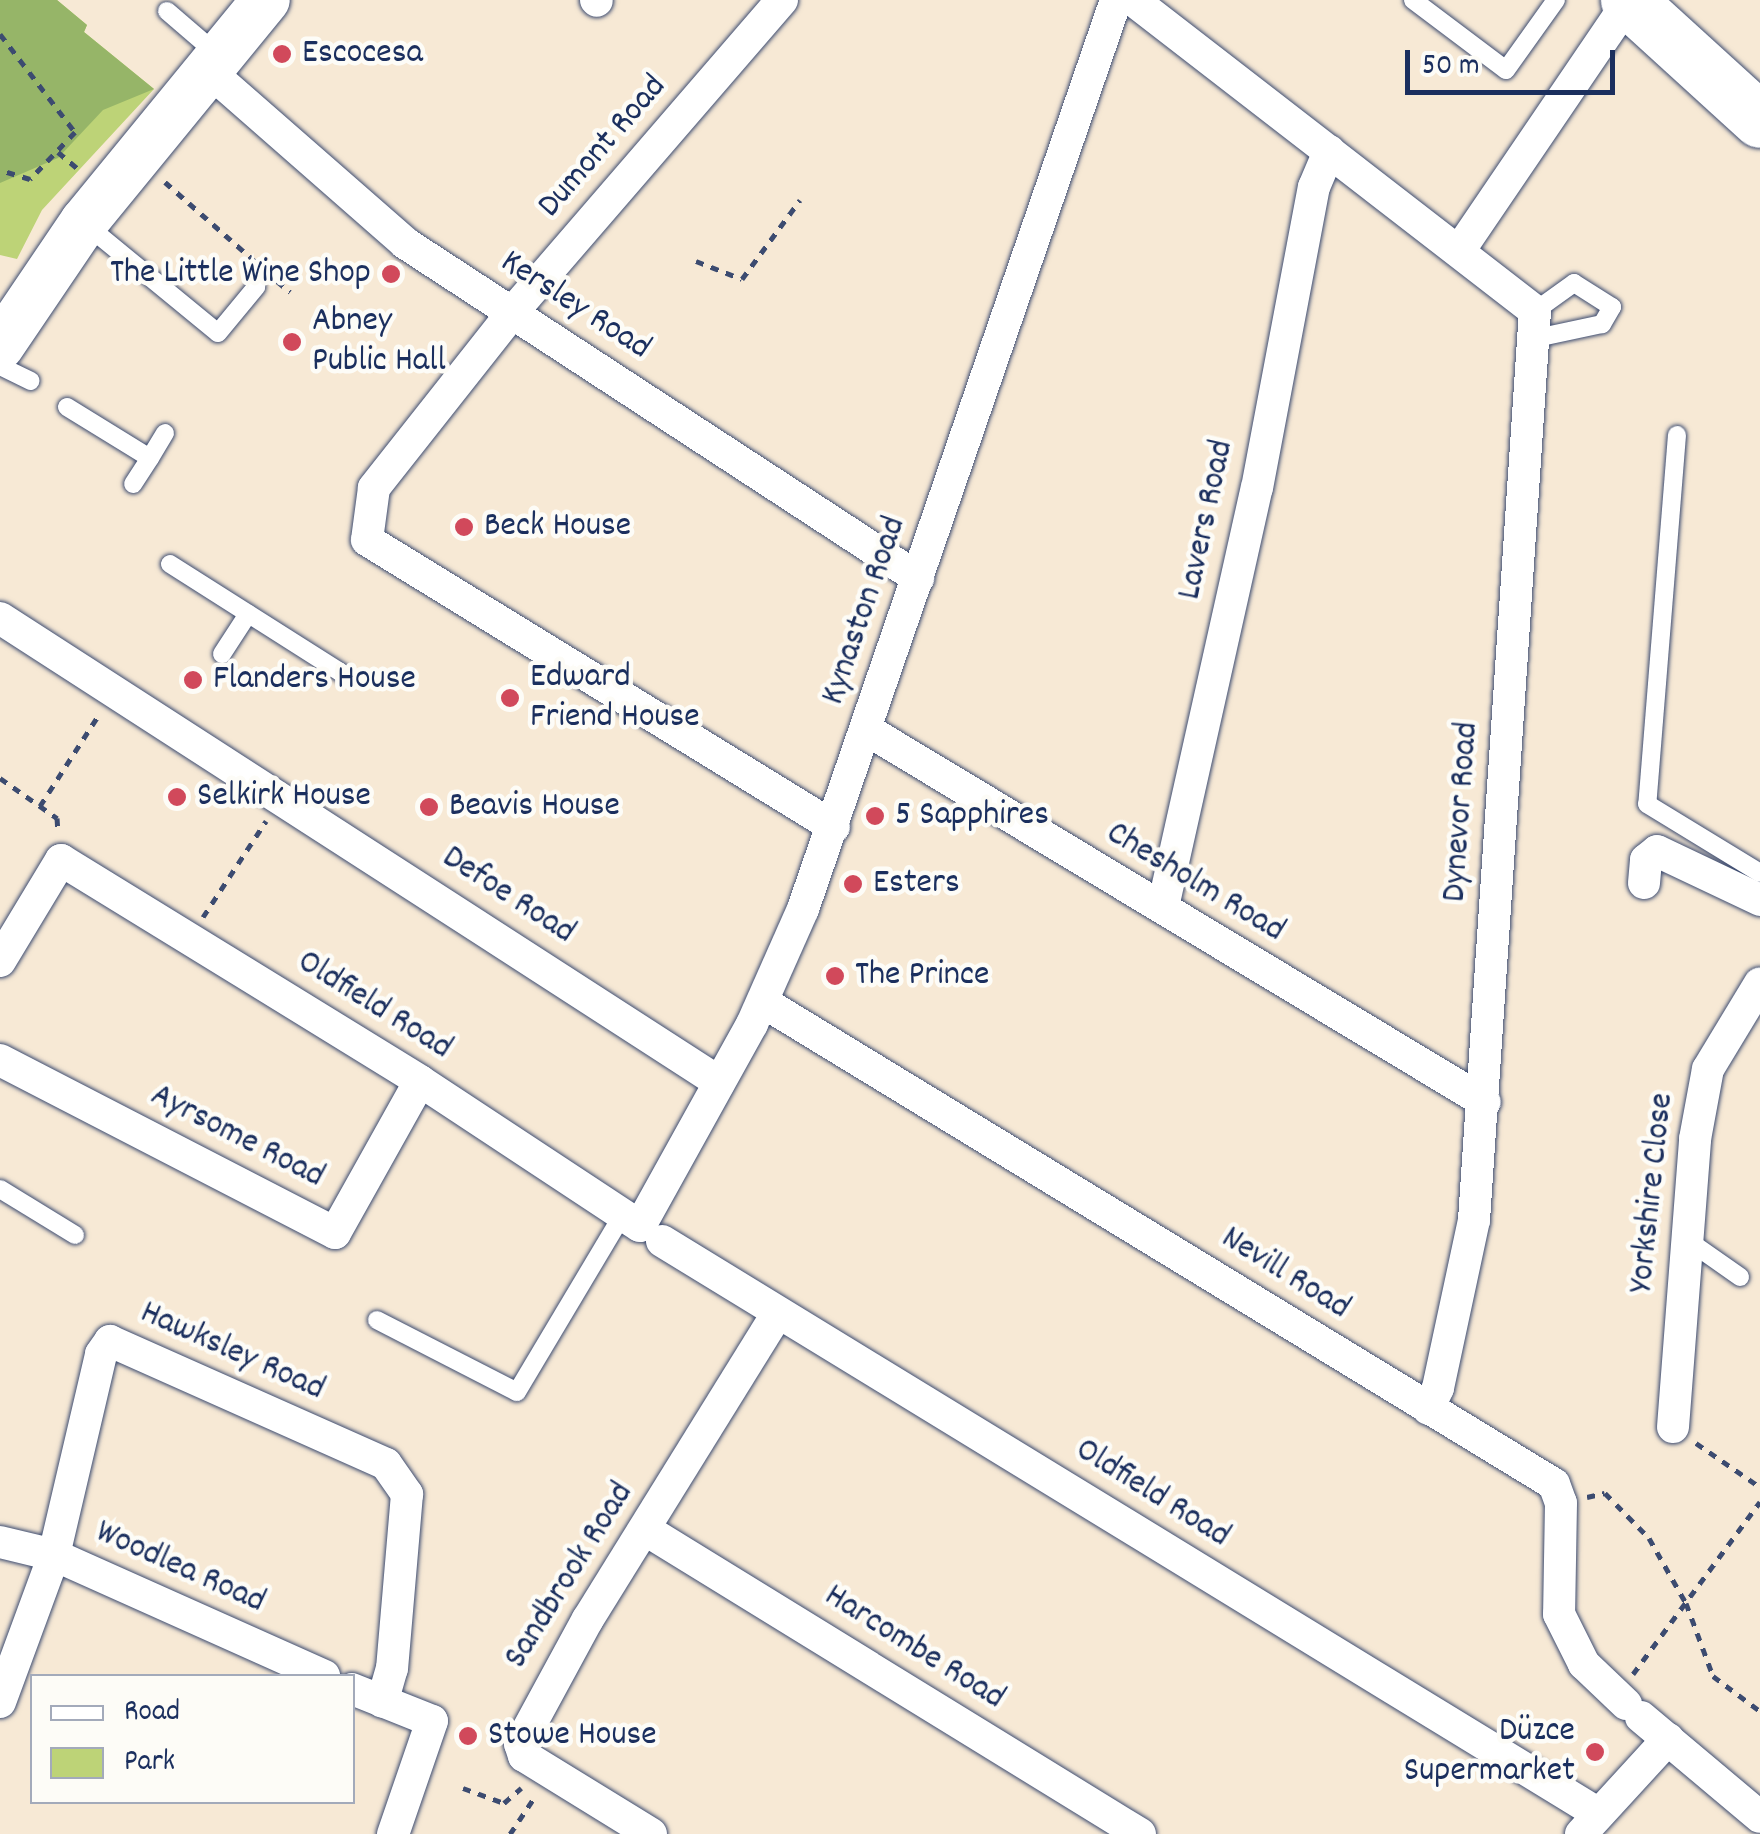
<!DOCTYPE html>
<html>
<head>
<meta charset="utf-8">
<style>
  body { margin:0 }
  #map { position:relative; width:1760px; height:1834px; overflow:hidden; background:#f7e9d5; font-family:Dekko,sans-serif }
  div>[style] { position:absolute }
  .green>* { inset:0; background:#bdd377 }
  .forest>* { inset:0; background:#96b568 }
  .path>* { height:5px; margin-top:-2.5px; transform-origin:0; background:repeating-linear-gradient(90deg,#3c4b70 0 8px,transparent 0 16px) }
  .roads { filter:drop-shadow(0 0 2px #3c4b70) drop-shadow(0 0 2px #3c4b70) }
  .lane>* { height:18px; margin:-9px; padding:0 9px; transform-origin:9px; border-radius:9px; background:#fff }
  .street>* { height:32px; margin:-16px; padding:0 16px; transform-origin:16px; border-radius:16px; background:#fff }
  .secondary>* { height:48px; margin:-24px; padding:0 24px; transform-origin:24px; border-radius:24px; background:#fff }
  .highway>* { height:55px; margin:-27.5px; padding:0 27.5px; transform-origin:27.5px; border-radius:27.5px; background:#fff }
  .dots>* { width:28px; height:28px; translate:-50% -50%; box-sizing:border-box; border:5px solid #fdfcf7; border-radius:50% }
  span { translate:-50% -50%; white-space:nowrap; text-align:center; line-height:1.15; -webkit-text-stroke:9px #fdfcf7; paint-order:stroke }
  .poi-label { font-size:35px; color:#1b2f5e }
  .left { translate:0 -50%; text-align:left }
  .right { translate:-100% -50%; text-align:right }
  .street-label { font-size:35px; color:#1b2f5e }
  .legend { position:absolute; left:30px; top:1674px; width:325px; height:130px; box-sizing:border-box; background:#fdfcf7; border:2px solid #a3aaba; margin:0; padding:12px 18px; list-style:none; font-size:30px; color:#1b2f5e }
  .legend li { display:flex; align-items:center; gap:20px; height:50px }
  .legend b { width:50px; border:2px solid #a3aaba }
  .scale { position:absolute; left:1405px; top:50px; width:210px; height:45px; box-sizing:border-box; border:5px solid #1b2f5e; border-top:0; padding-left:12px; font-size:30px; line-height:35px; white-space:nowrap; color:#1b2f5e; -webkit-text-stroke:8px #fdfcf7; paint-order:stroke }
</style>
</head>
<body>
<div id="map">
  <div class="green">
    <i style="clip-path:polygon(0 0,57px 0,87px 25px,84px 32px,154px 89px,42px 210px,17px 259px,0 255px)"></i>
  </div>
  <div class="forest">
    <i style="clip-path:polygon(0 0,57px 0,87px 25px,84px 32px,154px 89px,103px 110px,58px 158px,0 183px)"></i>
  </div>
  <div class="path">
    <i style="left:0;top:34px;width:123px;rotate:52.6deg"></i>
    <i style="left:75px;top:132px;width:65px;rotate:133.8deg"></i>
    <i style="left:30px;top:179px;width:31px;rotate:-163deg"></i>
    <i style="left:58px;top:152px;width:26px;rotate:40deg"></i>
    <i style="left:165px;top:182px;width:124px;rotate:41.4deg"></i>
    <i style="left:696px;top:261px;width:49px;rotate:21.4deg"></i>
    <i style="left:742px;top:279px;width:98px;rotate:-53.7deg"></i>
    <i style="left:277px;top:281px;width:17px;rotate:40deg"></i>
    <i style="left:0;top:778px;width:70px;rotate:35.1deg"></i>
    <i style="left:57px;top:818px;width:14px;rotate:86deg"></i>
    <i style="left:40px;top:806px;width:107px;rotate:-57.2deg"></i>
    <i style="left:203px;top:917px;width:115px;rotate:-56.7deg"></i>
    <i style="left:1696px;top:1443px;width:78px;rotate:34.5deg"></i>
    <i style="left:1587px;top:1497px;width:18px;rotate:-13deg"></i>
    <i style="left:1605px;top:1493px;width:63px;rotate:45.6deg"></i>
    <i style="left:1649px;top:1538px;width:75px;rotate:60.4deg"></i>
    <i style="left:1686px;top:1603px;width:78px;rotate:69.7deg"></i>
    <i style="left:1713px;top:1676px;width:59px;rotate:36.7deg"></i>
    <i style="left:1633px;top:1674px;width:214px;rotate:-53.6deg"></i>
    <i style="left:463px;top:1788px;width:44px;rotate:20.1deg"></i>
    <i style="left:504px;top:1803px;width:23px;rotate:-41deg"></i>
    <i style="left:510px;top:1834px;width:47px;rotate:-56.3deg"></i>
  </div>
  <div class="roads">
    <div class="lane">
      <i style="left:1413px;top:0;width:116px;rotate:37deg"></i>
      <i style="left:1506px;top:70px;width:86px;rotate:-54.5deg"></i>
      <i style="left:167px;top:11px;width:66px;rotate:40.7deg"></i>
      <i style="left:84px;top:223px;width:173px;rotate:39.4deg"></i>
      <i style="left:218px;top:333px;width:60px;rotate:-50.4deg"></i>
      <i style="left:1535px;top:311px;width:48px;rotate:-35.7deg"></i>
      <i style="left:1574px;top:283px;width:45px;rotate:32.3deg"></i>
      <i style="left:1612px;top:307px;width:20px;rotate:120deg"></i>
      <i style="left:1602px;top:324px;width:67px;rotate:168deg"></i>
      <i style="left:0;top:366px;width:34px;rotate:26deg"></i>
      <i style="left:67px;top:407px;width:97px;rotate:31.6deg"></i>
      <i style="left:150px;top:458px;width:31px;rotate:123deg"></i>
      <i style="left:1677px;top:435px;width:370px;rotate:94.6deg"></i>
      <i style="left:1647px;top:804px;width:132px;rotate:31.4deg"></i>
      <i style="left:150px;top:458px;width:29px;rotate:-59deg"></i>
      <i style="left:170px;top:564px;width:204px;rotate:32.4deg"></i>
      <i style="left:222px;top:654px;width:48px;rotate:-57deg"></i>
      <i style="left:0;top:1189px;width:88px;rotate:31.5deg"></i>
      <i style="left:1686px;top:1239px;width:66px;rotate:35.1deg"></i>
      <i style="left:377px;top:1320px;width:157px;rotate:27.2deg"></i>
      <i style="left:517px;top:1392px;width:207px;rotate:-59.2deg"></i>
    </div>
    <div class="street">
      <i style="left:596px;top:0;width:1px;rotate:45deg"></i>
      <i style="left:782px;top:0;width:413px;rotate:130.8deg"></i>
      <i style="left:512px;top:313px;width:223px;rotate:128.3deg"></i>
      <i style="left:374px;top:488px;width:52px;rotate:97.7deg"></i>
      <i style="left:367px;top:540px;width:548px;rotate:31.57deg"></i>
      <i style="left:1133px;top:0;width:508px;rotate:37.73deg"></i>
      <i style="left:1535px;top:311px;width:911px;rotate:93.84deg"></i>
      <i style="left:1474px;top:1220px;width:172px;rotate:102.1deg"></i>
      <i style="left:1438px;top:1388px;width:23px;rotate:115deg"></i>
      <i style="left:210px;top:72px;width:259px;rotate:41.2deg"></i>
      <i style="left:405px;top:243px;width:613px;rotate:33.15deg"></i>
      <i style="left:1459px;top:251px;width:302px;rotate:-55.8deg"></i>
      <i style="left:0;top:618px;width:856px;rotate:32.84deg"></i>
      <i style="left:867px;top:730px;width:721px;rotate:31.05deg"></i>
      <i style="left:1644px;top:883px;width:23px;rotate:-85deg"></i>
      <i style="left:1646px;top:860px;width:14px;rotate:-39deg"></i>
      <i style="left:1657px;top:851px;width:114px;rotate:25.4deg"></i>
      <i style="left:1163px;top:907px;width:429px;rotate:-77.4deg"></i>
      <i style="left:1257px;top:488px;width:306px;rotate:-79.3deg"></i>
      <i style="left:1314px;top:187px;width:39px;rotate:-67deg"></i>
      <i style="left:0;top:961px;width:118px;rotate:-58.9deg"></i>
      <i style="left:61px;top:860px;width:422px;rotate:31.6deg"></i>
      <i style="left:420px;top:1081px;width:263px;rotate:33.4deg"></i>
      <i style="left:640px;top:1226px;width:231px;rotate:-61deg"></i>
      <i style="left:752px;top:1024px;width:126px;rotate:-66.1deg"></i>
      <i style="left:803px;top:909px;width:961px;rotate:-71deg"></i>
      <i style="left:763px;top:1002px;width:926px;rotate:31.36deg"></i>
      <i style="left:1554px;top:1484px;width:20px;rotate:70deg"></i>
      <i style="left:1561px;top:1503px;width:111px;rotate:91deg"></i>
      <i style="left:1559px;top:1614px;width:56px;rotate:63.4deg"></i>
      <i style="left:1584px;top:1664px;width:58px;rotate:43.6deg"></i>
      <i style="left:0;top:1060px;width:377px;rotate:27.3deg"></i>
      <i style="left:335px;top:1233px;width:174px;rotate:-60.8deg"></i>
      <i style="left:662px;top:1241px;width:1098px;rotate:31.45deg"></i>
      <i style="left:1673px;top:1427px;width:289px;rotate:-85.6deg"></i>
      <i style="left:1695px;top:1139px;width:71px;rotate:-79.5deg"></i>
      <i style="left:1708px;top:1069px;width:100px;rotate:-58.8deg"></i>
      <i style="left:646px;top:1530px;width:580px;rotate:31.61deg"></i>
      <i style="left:0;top:1542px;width:56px;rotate:13.5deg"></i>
      <i style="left:54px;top:1555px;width:296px;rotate:24.1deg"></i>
      <i style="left:352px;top:1689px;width:86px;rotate:21.8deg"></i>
      <i style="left:432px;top:1721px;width:120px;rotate:109deg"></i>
      <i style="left:0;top:1702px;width:157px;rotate:-69.8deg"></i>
      <i style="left:54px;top:1555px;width:206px;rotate:-76.8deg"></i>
      <i style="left:101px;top:1354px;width:16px;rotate:-55deg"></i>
      <i style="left:110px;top:1341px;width:302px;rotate:24deg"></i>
      <i style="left:386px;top:1464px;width:37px;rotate:55deg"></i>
      <i style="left:407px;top:1494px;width:175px;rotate:94.9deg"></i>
      <i style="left:392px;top:1668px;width:35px;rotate:106deg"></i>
      <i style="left:1641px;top:1717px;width:155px;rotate:40deg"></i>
      <i style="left:651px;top:1834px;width:149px;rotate:-148.4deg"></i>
      <i style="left:524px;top:1756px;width:13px;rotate:-108deg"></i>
      <i style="left:520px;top:1744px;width:142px;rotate:-61.5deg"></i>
      <i style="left:588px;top:1619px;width:359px;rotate:-58.2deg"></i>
      <i style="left:1581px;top:1834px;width:129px;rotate:-47.5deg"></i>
    </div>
    <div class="secondary">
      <i style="left:0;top:346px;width:150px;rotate:-55.9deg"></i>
      <i style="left:84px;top:222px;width:287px;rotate:-50.7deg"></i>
    </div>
    <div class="highway">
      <i style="left:1628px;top:0;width:178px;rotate:42.3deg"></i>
    </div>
  </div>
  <div class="dots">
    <i style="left:282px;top:54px;background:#d1495b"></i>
    <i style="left:391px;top:274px;background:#d1495b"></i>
    <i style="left:292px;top:342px;background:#d1495b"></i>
    <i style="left:464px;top:527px;background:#d1495b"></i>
    <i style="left:193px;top:680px;background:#d1495b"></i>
    <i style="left:510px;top:698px;background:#d1495b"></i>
    <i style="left:177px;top:797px;background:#d1495b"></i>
    <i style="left:429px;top:807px;background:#d1495b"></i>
    <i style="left:875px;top:816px;background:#d1495b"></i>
    <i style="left:853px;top:884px;background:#d1495b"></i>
    <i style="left:835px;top:976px;background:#d1495b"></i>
    <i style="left:468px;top:1736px;background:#d1495b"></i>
    <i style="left:1595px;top:1752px;background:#d1495b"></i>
  </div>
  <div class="poi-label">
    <span class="left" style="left:302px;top:54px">Escocesa</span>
    <span class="right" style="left:371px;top:274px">The Little Wine Shop</span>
    <span class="left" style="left:312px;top:342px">Abney<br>Public Hall</span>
    <span class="left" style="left:484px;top:527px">Beck House</span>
    <span class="left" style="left:530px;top:698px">Edward<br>Friend House</span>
    <span class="left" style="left:213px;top:680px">Flanders House</span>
    <span class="left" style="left:197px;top:797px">Selkirk House</span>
    <span class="left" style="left:449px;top:807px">Beavis House</span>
    <span class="left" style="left:895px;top:816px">5 Sapphires</span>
    <span class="left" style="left:873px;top:884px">Esters</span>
    <span class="left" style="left:855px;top:976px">The Prince</span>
    <span class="right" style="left:1575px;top:1752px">Düzce<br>Supermarket</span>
    <span class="left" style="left:488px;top:1736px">Stowe House</span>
  </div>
  <div class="street-label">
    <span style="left:603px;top:147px;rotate:-49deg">Dumont Road</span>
    <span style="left:575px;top:306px;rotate:33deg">Kersley Road</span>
    <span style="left:1207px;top:520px;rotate:-78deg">Lavers Road</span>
    <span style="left:865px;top:611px;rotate:-71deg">Kynaston Road</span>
    <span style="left:1462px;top:812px;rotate:-86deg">Dynevor Road</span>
    <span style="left:1195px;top:883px;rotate:31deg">Chesholm Road</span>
    <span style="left:508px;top:896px;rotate:33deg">Defoe Road</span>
    <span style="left:374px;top:1006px;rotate:32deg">Oldfield Road</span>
    <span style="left:237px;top:1137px;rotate:27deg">Ayrsome Road</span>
    <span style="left:1653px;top:1193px;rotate:-84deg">Yorkshire Close</span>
    <span style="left:1285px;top:1274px;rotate:32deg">Nevill Road</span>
    <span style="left:232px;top:1352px;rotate:24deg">Hawksley Road</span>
    <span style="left:1152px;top:1494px;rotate:32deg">Oldfield Road</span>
    <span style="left:180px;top:1568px;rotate:24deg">Woodlea Road</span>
    <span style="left:570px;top:1576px;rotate:-58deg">Sandbrook Road</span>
    <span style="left:914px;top:1648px;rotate:32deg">Harcombe Road</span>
  </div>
  <ul class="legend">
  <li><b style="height:12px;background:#fff"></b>Road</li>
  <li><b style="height:28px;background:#bdd377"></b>Park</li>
  </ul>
  <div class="scale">50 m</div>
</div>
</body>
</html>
